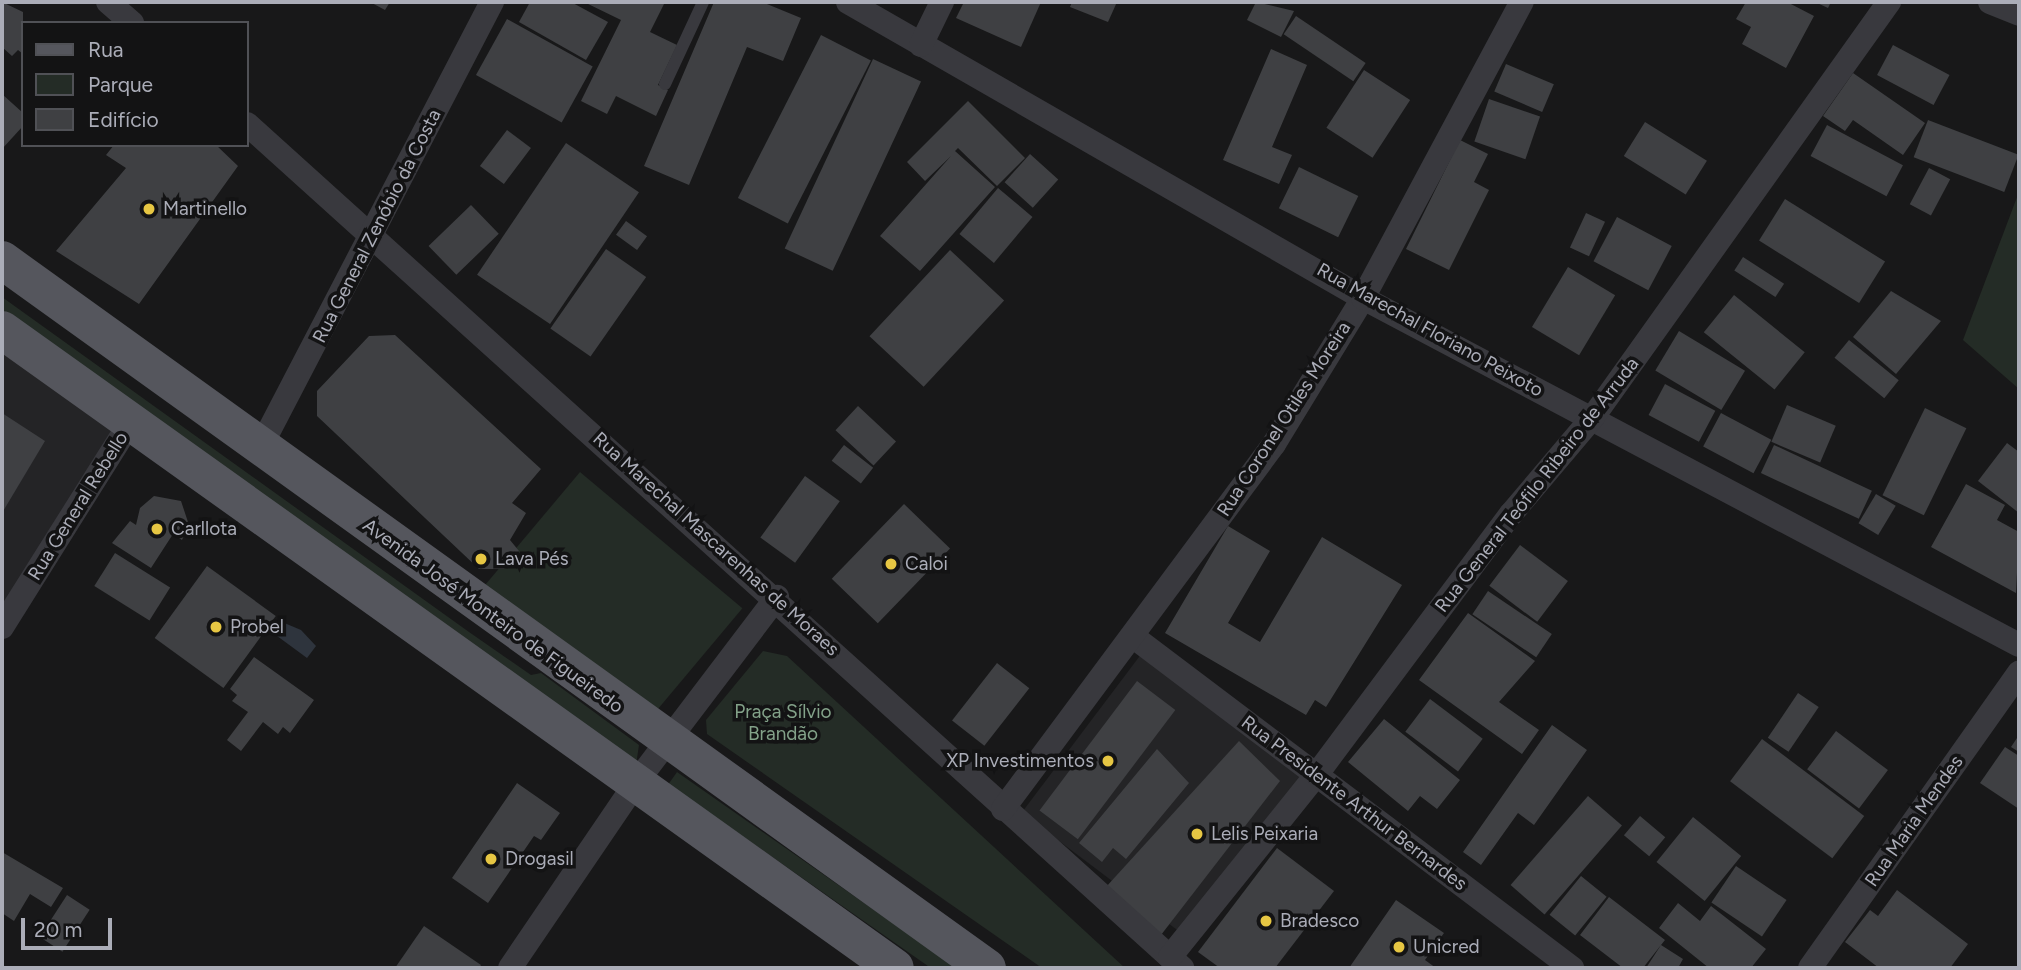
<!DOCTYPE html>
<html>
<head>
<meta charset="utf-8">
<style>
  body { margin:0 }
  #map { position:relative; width:2021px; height:970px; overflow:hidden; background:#181819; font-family:Figtree,sans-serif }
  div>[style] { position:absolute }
  .built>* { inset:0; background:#242426; transform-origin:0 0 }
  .green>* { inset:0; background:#242c26; transform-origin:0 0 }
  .water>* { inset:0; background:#2e343d }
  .building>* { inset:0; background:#3f4043; transform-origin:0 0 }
  .service>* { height:12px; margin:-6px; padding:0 6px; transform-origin:6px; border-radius:6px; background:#39393e }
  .minor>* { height:24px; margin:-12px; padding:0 12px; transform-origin:12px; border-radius:12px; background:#39393e }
  .primary>* { height:38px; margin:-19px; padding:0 19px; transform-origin:19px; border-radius:19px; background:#55565d }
  .dots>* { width:19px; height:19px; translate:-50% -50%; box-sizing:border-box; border:4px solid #131314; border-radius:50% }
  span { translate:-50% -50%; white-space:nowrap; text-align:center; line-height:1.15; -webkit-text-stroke:7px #131314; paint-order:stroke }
  .poi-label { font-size:19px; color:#abadb8 }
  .left { translate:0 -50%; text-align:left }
  .right { translate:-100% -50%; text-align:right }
  .street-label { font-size:19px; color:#abadb8 }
  .park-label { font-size:19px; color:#83a289 }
  .frame { position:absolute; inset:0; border:4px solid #abadb8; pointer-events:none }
  .legend { position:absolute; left:21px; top:21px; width:228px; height:126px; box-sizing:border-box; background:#131314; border:2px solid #505156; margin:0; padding:9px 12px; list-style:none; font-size:21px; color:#abadb8 }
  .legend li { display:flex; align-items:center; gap:14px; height:35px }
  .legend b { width:35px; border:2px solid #505156 }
  .scale { position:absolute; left:21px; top:918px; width:91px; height:32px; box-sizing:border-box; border:4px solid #abadb8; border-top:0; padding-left:9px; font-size:21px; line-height:24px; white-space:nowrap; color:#abadb8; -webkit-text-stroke:5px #131314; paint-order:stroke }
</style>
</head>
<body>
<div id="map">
  <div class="built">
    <i style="clip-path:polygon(2px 345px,119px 420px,2px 608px)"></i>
    <i style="left:1142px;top:653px;width:201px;height:200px;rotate:37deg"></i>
  </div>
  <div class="green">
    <i style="clip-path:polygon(2019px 192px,2019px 389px,1963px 340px)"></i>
    <i style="clip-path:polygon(2px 297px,469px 632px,531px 675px,541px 673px,639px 745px,636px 765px,2px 312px)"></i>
    <i style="left:580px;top:472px;width:212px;height:148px;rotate:40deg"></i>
    <i style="clip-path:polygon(763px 651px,787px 656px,1125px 968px,1042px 968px,707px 734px,706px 720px)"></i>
    <i style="left:677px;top:772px;width:339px;height:15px;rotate:35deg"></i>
  </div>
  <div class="water">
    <i style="clip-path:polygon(282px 622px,301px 630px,316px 646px,307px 658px,273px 633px)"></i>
  </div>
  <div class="building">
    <i style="clip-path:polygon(2px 2px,23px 12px,23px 54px,18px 50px,12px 56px,2px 47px)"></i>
    <i style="clip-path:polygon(370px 2px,390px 2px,385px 10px)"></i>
    <i style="clip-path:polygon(530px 2px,571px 2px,608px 22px,586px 60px,519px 22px)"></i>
    <i style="clip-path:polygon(584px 2px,665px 2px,650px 32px,677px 45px,658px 85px,668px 90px,656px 116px,616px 96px,607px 114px,581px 101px,621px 20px)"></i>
    <i style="clip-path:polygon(714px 2px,762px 2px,801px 18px,783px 61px,747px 47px,689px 185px,644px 166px)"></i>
    <i style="clip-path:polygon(964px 2px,1041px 2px,1021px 47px,956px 18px)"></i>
    <i style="clip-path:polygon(1072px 2px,1117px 2px,1108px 22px,1070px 7px)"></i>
    <i style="clip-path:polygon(1256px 2px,1294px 11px,1281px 37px,1247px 20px)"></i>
    <i style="clip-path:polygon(1746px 2px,1787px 2px,1814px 16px,1786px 68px,1742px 44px,1751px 27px,1736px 19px)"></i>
    <i style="clip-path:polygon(1815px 2px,1831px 2px,1828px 8px)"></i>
    <i style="left:1296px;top:16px;width:84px;height:22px;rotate:34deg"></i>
    <i style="left:507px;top:19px;width:98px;height:64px;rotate:29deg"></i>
    <i style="left:821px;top:35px;width:56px;height:183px;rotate:27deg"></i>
    <i style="left:1893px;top:45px;width:64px;height:34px;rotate:28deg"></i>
    <i style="clip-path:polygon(1271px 49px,1307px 65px,1272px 147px,1292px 155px,1279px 184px,1223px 160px)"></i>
    <i style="left:873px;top:59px;width:53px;height:209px;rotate:25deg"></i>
    <i style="left:1506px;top:64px;width:52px;height:30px;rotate:23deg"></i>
    <i style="left:1364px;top:70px;width:55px;height:69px;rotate:33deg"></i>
    <i style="clip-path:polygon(1853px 73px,1925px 123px,1903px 155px,1853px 120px,1845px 131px,1823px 116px)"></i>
    <i style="clip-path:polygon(2px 94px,23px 113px,23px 126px,2px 149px)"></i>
    <i style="left:1489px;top:99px;width:54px;height:45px;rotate:19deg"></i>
    <i style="clip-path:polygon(968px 101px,1025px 158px,997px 186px,958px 148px,955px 151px,995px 187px,920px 271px,880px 236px,951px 156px,925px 181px,907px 162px)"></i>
    <i style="left:1928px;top:120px;width:97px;height:40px;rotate:21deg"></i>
    <i style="left:1645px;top:122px;width:73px;height:40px;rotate:32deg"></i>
    <i style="left:1827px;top:125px;width:86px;height:35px;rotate:28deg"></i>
    <i style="left:507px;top:130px;width:30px;height:45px;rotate:37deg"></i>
    <i style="clip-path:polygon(1460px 140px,1488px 154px,1474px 182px,1489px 190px,1449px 270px,1406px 249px)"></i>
    <i style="left:566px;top:143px;width:88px;height:159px;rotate:34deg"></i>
    <i style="clip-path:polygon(114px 145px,216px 145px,238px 166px,139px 304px,56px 251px,126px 168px,106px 155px)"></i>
    <i style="left:1030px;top:154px;width:38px;height:38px;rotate:42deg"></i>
    <i style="left:1299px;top:167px;width:66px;height:46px;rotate:26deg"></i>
    <i style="left:1929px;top:168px;width:24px;height:41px;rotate:28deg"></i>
    <i style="left:998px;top:188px;width:45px;height:60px;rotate:40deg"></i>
    <i style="left:1785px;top:199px;width:118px;height:49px;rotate:32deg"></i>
    <i style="left:471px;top:205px;width:40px;height:59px;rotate:46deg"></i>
    <i style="left:1586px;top:213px;width:21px;height:38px;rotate:25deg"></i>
    <i style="left:1617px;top:217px;width:62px;height:50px;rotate:28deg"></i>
    <i style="left:626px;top:221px;width:26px;height:17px;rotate:36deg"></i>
    <i style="left:606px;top:249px;width:49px;height:97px;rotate:35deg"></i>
    <i style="left:950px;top:250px;width:74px;height:118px;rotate:43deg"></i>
    <i style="left:1743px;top:257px;width:49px;height:16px;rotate:33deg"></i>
    <i style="left:1568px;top:267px;width:55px;height:70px;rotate:31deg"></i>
    <i style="clip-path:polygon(1891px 291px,1941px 321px,1896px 374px,1853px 337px)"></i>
    <i style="left:1734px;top:295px;width:91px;height:48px;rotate:39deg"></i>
    <i style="left:1679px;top:331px;width:77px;height:46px;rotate:31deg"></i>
    <i style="clip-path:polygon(395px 335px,541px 469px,512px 503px,526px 513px,510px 540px,519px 551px,504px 569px,479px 569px,317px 416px,317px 391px,369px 336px)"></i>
    <i style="left:1849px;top:340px;width:64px;height:23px;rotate:39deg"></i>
    <i style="left:1665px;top:384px;width:57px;height:35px;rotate:28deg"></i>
    <i style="left:1787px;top:405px;width:53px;height:40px;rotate:23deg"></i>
    <i style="left:858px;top:406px;width:52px;height:33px;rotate:43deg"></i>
    <i style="left:1925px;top:408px;width:46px;height:97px;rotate:26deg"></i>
    <i style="clip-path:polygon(2px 413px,45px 441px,2px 513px)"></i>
    <i style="left:1721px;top:413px;width:57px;height:38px;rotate:28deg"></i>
    <i style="clip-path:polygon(2007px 443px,2019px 452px,2019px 513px,1978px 481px)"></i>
    <i style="left:844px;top:445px;width:37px;height:20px;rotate:38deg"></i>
    <i style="left:1774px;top:445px;width:108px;height:31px;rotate:25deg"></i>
    <i style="left:805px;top:476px;width:43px;height:76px;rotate:36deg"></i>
    <i style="clip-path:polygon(1966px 484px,2005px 505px,1997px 520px,2019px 532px,2016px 593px,1931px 547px)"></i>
    <i style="left:1876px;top:494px;width:23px;height:34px;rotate:31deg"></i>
    <i style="clip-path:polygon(154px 496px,181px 501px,189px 525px,182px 540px,173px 534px,151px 568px,112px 543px,130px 521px,136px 525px,140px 508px)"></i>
    <i style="left:904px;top:504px;width:64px;height:104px;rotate:44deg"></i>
    <i style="clip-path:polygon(1228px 526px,1270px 551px,1228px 623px,1260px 642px,1322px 537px,1402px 585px,1326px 707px,1315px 700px,1306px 715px,1165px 633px)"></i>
    <i style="left:1520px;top:545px;width:60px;height:51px;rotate:37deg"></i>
    <i style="left:115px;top:553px;width:65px;height:39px;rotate:32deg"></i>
    <i style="left:207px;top:566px;width:85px;height:89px;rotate:36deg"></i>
    <i style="left:1488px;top:591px;width:77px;height:28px;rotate:34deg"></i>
    <i style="clip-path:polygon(1468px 613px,1535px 661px,1499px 702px,1539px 730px,1522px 754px,1419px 680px)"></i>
    <i style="clip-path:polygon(254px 657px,314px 700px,290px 733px,283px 727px,278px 734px,263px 722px,241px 751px,227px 740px,248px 712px,232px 701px,237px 695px,230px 689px)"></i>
    <i style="left:997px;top:663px;width:41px;height:73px;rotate:38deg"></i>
    <i style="left:1137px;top:681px;width:48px;height:162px;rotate:37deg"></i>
    <i style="left:1798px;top:693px;width:25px;height:54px;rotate:34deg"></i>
    <i style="left:1430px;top:699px;width:66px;height:41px;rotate:37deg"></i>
    <i style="clip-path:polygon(1384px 719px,1460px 780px,1437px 809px,1420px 796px,1408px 811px,1348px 762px)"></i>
    <i style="clip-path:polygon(1552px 725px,1587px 750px,1534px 825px,1518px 813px,1481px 865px,1463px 852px)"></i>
    <i style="left:1836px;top:731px;width:65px;height:48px;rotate:37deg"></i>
    <i style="clip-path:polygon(2019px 735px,2019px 752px,2011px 747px)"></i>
    <i style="left:1762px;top:739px;width:128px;height:53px;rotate:37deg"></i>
    <i style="clip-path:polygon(1239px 741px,1280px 781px,1161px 935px,1106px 887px)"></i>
    <i style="clip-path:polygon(2005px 747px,2019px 756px,2019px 809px,1980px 783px)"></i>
    <i style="clip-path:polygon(1157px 749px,1189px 783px,1126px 859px,1113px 848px,1102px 862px,1079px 843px)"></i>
    <i style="clip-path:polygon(517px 783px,560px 813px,541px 840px,534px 836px,488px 903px,452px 878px)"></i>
    <i style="left:1588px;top:796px;width:45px;height:118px;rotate:41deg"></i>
    <i style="left:1640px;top:816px;width:33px;height:25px;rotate:40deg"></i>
    <i style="left:1693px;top:817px;width:62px;height:58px;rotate:39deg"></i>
    <i style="clip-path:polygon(1277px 848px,1334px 891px,1275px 968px,1220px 968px,1198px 952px)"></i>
    <i style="clip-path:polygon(2px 852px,63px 888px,51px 907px,30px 894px,14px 921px,2px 913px)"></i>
    <i style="left:1736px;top:866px;width:61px;height:44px;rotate:34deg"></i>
    <i style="left:1581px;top:876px;width:33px;height:50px;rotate:39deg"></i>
    <i style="clip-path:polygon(1897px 890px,1968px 944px,1950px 968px,1879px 968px,1845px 942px,1870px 910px,1878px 916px)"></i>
    <i style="left:67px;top:895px;width:27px;height:50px;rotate:33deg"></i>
    <i style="clip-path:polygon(1609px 897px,1665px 940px,1661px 945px,1683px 959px,1678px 968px,1646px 968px,1661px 945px,1643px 968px,1623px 968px,1580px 935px)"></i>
    <i style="clip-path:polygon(1396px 900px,1444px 933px,1425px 960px,1436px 968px,1349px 968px)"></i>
    <i style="clip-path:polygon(1678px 903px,1700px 921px,1711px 906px,1766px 949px,1751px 968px,1709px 968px,1659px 928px)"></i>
    <i style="clip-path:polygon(424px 926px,481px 965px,479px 968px,395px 968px)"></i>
  </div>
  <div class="service">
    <i style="left:665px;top:84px;width:90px;rotate:-65.1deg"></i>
  </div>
  <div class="minor">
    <i style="left:108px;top:2px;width:32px;rotate:41deg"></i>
    <i style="left:848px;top:2px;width:594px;rotate:29.89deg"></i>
    <i style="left:1363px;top:298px;width:742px;rotate:27.88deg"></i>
    <i style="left:1990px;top:2px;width:31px;rotate:22deg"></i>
    <i style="left:921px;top:45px;width:48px;rotate:-64deg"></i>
    <i style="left:247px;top:124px;width:1260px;rotate:42.07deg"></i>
    <i style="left:260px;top:448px;width:503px;rotate:-62.52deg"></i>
    <i style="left:2px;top:627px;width:244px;rotate:-57.9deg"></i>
    <i style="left:1135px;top:638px;width:548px;rotate:37.06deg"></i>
    <i style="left:1003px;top:809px;width:455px;rotate:-53.4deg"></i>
    <i style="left:1274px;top:444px;width:171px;rotate:-58.6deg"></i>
    <i style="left:1363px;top:298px;width:336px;rotate:-61.8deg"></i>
    <i style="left:1170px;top:957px;width:235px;rotate:-51.2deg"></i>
    <i style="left:1317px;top:774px;width:324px;rotate:-53.3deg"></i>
    <i style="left:1511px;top:514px;width:127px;rotate:-49.8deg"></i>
    <i style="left:1593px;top:417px;width:510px;rotate:-54.5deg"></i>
    <i style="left:510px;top:968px;width:222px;rotate:-55.8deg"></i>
    <i style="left:635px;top:784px;width:235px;rotate:-52.8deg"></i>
    <i style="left:1810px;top:968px;width:362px;rotate:-54.7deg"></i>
  </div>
  <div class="primary">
    <i style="left:2px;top:260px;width:1213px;rotate:35.71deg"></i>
    <i style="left:2px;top:330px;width:1097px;rotate:35.54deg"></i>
  </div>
  <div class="dots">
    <i style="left:149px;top:209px;background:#e6c643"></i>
    <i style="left:157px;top:529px;background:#e6c643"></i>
    <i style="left:481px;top:559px;background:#e6c643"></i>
    <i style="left:891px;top:564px;background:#e6c643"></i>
    <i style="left:216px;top:627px;background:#e6c643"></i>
    <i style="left:1108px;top:761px;background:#e6c643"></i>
    <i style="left:1197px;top:834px;background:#e6c643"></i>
    <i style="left:491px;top:859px;background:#e6c643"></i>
    <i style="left:1266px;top:921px;background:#e6c643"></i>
    <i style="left:1399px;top:947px;background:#e6c643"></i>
  </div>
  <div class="poi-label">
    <span class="left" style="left:163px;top:209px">Martinello</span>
    <span class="left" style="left:171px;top:529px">Carllota</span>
    <span class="left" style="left:495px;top:559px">Lava Pés</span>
    <span class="left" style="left:905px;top:564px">Caloi</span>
    <span class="left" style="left:230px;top:627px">Probel</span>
    <span class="right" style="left:1094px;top:761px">XP Investimentos</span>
    <span class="left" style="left:1211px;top:834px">Lelis Peixaria</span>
    <span class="left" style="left:505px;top:859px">Drogasil</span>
    <span class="left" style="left:1280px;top:921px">Bradesco</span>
    <span class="left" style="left:1413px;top:947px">Unicred</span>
  </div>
  <div class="street-label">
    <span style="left:377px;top:226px;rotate:-63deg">Rua General Zenóbio da Costa</span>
    <span style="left:1430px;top:330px;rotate:29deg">Rua Marechal Floriano Peixoto</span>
    <span style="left:1284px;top:419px;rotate:-57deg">Rua Coronel Otiles Moreira</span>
    <span style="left:1537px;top:485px;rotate:-52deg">Rua General Teófilo Ribeiro de Arruda</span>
    <span style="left:78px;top:506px;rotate:-58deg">Rua General Rebello</span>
    <span style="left:716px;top:544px;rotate:42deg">Rua Marechal Mascarenhas de Moraes</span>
    <span style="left:493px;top:616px;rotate:36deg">Avenida José Monteiro de Figueiredo</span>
    <span style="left:1354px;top:803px;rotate:37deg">Rua Presidente Arthur Bernardes</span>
    <span style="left:1914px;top:821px;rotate:-55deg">Rua Maria Mendes</span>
  </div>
  <div class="park-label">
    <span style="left:783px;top:723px">Praça Sílvio<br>Brandão</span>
  </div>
  <div class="frame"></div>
  <ul class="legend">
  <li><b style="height:9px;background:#55565d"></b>Rua</li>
  <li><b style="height:19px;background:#242c26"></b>Parque</li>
  <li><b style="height:19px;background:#3f4043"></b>Edifício</li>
  </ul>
  <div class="scale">20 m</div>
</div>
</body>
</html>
